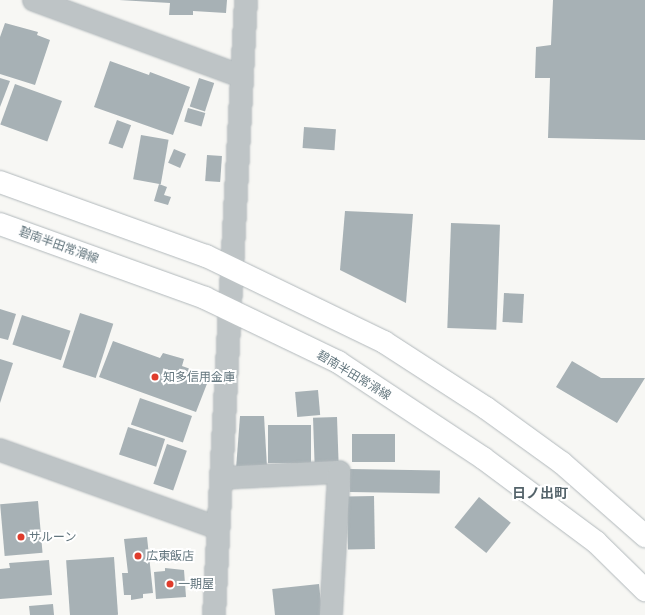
<!DOCTYPE html>
<html>
<head>
<meta charset="utf-8">
<style>
  body { margin:0 }
  #map { position:relative; width:645px; height:615px; overflow:hidden; background:#f7f7f4; font-family:Montserrat,"Noto Sans JP",sans-serif }
  div>[style] { position:absolute }
  .building>* { inset:0; background:#a7b1b5; transform-origin:0 0 }
  .roads { filter:drop-shadow(0 0 1px #b1b8bb) drop-shadow(0 0 1px #b1b8bb) }
  .street>* { height:22px; margin:-11px; padding:0 11px; transform-origin:11px; border-radius:11px; background:#bec4c6 }
  .secondary>* { height:22px; margin:-11px; padding:0 11px; transform-origin:11px; border-radius:11px; background:#fff }
  .dots>* { width:11px; height:11px; translate:-50% -50%; box-sizing:border-box; border:2px solid #fff; border-radius:50% }
  span { translate:-50% -50%; white-space:nowrap; text-align:center; line-height:1.15; -webkit-text-stroke:4px #fff; paint-order:stroke }
  .street-label { font-size:12px; color:#63767e }
  .poi-label { font-size:12px; color:#63767e }
  .left { translate:0 -50%; text-align:left }
  .quarter-label { font-size:14px; color:#54636a; font-weight:700 }
</style>
</head>
<body>
<div id="map">
  <div class="building">
    <i style="clip-path:polygon(119px 0,227px 0,226px 13px,193px 11px,193px 15px,169px 15px,170px 3px)"></i>
    <i style="clip-path:polygon(553px 0,645px 0,645px 140px,548px 138px,550px 78px,535px 78px,536px 47px,551px 45px)"></i>
    <i style="clip-path:polygon(5px 23px,38px 32px,37px 35px,50px 40px,35px 85px,0 74px,0 37px)"></i>
    <i style="clip-path:polygon(110px 61px,149px 75px,150px 72px,190px 87px,173px 135px,94px 107px)"></i>
    <i style="clip-path:polygon(0 78px,10px 81px,0 107px)"></i>
    <i style="left:199px;top:78px;width:16px;height:30px;rotate:18deg"></i>
    <i style="left:15px;top:84px;width:50px;height:43px;rotate:20deg"></i>
    <i style="left:188px;top:108px;width:18px;height:14px;rotate:16deg"></i>
    <i style="left:117px;top:120px;width:15px;height:25px;rotate:20deg"></i>
    <i style="left:304px;top:127px;width:32px;height:21px;rotate:4deg"></i>
    <i style="left:141px;top:135px;width:28px;height:45px;rotate:10deg"></i>
    <i style="left:174px;top:149px;width:13px;height:15px;rotate:23deg"></i>
    <i style="left:207px;top:155px;width:15px;height:26px;rotate:4deg"></i>
    <i style="clip-path:polygon(159px 184px,167px 187px,164px 195px,171px 197px,168px 205px,154px 201px)"></i>
    <i style="clip-path:polygon(345px 211px,413px 214px,406px 303px,340px 270px)"></i>
    <i style="left:451px;top:223px;width:49px;height:105px;rotate:2deg"></i>
    <i style="left:504px;top:293px;width:20px;height:29px;rotate:3deg"></i>
    <i style="clip-path:polygon(0 309px,16px 314px,8px 340px,0 338px)"></i>
    <i style="left:80px;top:313px;width:35px;height:57px;rotate:18deg"></i>
    <i style="left:22px;top:315px;width:51px;height:31px;rotate:18deg"></i>
    <i style="clip-path:polygon(113px 341px,160px 358px,163px 353px,184px 359px,182px 366px,210px 376px,196px 412px,99px 377px)"></i>
    <i style="clip-path:polygon(0 359px,13px 363px,0 403px)"></i>
    <i style="clip-path:polygon(572px 361px,601px 378px,645px 378px,617px 423px,556px 387px)"></i>
    <i style="left:318px;top:390px;width:25px;height:23px;rotate:85deg"></i>
    <i style="left:140px;top:398px;width:55px;height:28px;rotate:19deg"></i>
    <i style="clip-path:polygon(240px 416px,264px 416px,267px 467px,236px 469px)"></i>
    <i style="left:337px;top:417px;width:46px;height:24px;rotate:88deg"></i>
    <i style="left:311px;top:425px;width:38px;height:43px;rotate:90deg"></i>
    <i style="left:128px;top:427px;width:39px;height:29px;rotate:18deg"></i>
    <i style="left:395px;top:434px;width:28px;height:43px;rotate:90deg"></i>
    <i style="left:167px;top:444px;width:21px;height:42px;rotate:19deg"></i>
    <i style="left:350px;top:469px;width:90px;height:23px;rotate:1deg"></i>
    <i style="left:374px;top:496px;width:53px;height:27px;rotate:89deg"></i>
    <i style="left:479px;top:497px;width:41px;height:39px;rotate:39deg"></i>
    <i style="left:38px;top:501px;width:52px;height:38px;rotate:85deg"></i>
    <i style="clip-path:polygon(147px 537px,153px 593px,143px 594px,143px 598px,131px 600px,131px 595px,124px 595px,122px 573px,128px 573px,124px 539px)"></i>
    <i style="left:114px;top:557px;width:58px;height:48px;rotate:86deg"></i>
    <i style="clip-path:polygon(49px 560px,52px 595px,0 599px,0 569px,10px 568px,9px 563px)"></i>
    <i style="clip-path:polygon(165px 568px,184px 570px,186px 597px,156px 599px,154px 572px,165px 571px)"></i>
    <i style="left:319px;top:584px;width:31px;height:47px;rotate:84deg"></i>
    <i style="clip-path:polygon(53px 604px,54px 615px,30px 615px,29px 606px)"></i>
  </div>
  <div class="roads">
    <div class="street">
      <i style="left:34px;top:0;width:221px;rotate:20.2deg"></i>
      <i style="left:0;top:450px;width:232px;rotate:19.7deg"></i>
      <i style="left:221px;top:478px;width:118px;rotate:-2.9deg"></i>
      <i style="left:339px;top:472px;width:143px;rotate:93.2deg"></i>
      <i style="left:214px;top:615px;width:616px;rotate:-87.02deg"></i>
    </div>
    <div class="secondary">
      <i style="left:0;top:182px;width:219px;rotate:19.8deg"></i>
      <i style="left:206px;top:256px;width:198px;rotate:25.8deg"></i>
      <i style="left:384px;top:342px;width:121px;rotate:32.9deg"></i>
      <i style="left:486px;top:408px;width:94px;rotate:35.9deg"></i>
      <i style="left:562px;top:463px;width:111px;rotate:41.3deg"></i>
      <i style="left:0;top:224px;width:218px;rotate:19.8deg"></i>
      <i style="left:205px;top:298px;width:148px;rotate:25.7deg"></i>
      <i style="left:338px;top:362px;width:174px;rotate:33.5deg"></i>
      <i style="left:483px;top:458px;width:141px;rotate:36.6deg"></i>
      <i style="left:596px;top:542px;width:69px;rotate:44.4deg"></i>
    </div>
  </div>
  <div class="dots">
    <i style="left:155px;top:377px;background:#df3c2c"></i>
    <i style="left:21px;top:537px;background:#df3c2c"></i>
    <i style="left:138px;top:556px;background:#df3c2c"></i>
    <i style="left:170px;top:584px;background:#df3c2c"></i>
  </div>
  <div class="street-label">
    <span style="left:59px;top:245px;rotate:20deg">碧南半田常滑線</span>
    <span style="left:354px;top:375px;rotate:31deg">碧南半田常滑線</span>
  </div>
  <div class="poi-label">
    <span class="left" style="left:163px;top:377px">知多信用金庫</span>
    <span class="left" style="left:29px;top:537px">サルーン</span>
    <span class="left" style="left:146px;top:556px">広東飯店</span>
    <span class="left" style="left:178px;top:584px">一期屋</span>
  </div>
  <div class="quarter-label">
    <span style="left:540px;top:493px">日ノ出町</span>
  </div>
</div>
</body>
</html>
